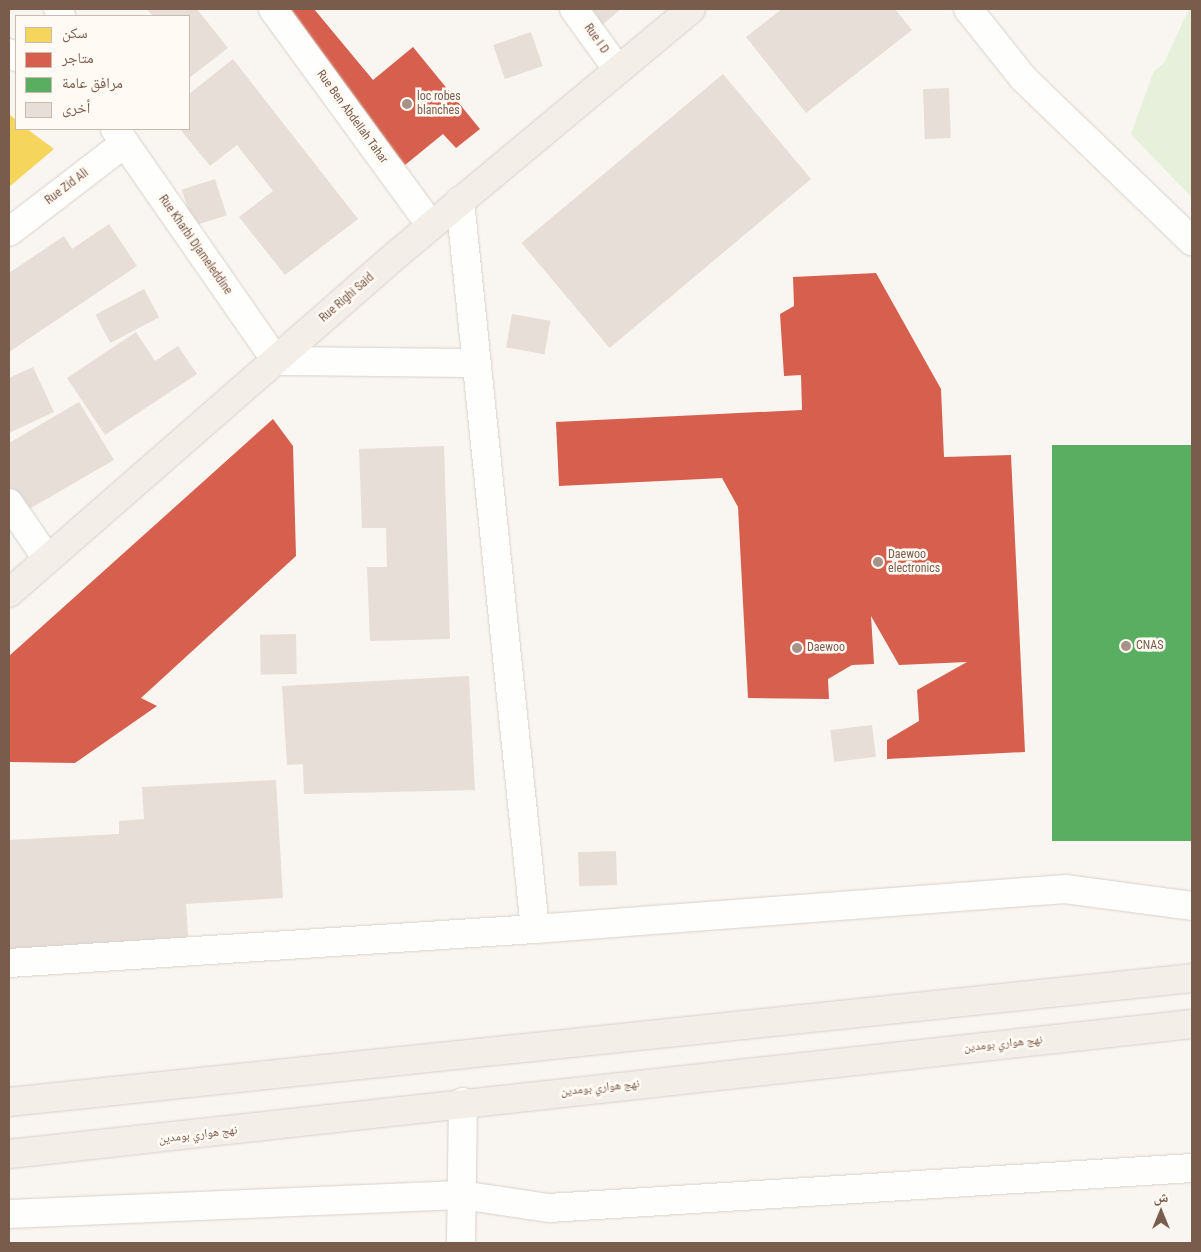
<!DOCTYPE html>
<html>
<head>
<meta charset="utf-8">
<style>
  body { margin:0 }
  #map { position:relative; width:1201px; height:1252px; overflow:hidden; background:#f9f5f0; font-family:"Roboto Condensed","Noto Naskh Arabic",sans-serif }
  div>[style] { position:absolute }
  .green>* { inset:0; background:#e7f0db }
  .homes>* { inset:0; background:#f6d55c }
  .shops>* { inset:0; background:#d6604d }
  .public>* { inset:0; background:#5aae61; transform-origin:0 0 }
  .building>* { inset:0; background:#e6ded7; transform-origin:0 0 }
  .roads { filter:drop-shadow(0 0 1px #d7d1cb) drop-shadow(0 0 1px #d7d1cb) }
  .minor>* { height:28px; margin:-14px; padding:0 14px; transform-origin:14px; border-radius:14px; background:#fefefd }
  .primary>* { height:28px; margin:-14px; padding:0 14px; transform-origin:14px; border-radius:14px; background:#f3eee8 }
  .dots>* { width:14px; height:14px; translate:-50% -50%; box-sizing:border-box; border:2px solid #fffaf3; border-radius:50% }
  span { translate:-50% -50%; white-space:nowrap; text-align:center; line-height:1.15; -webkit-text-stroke:5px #fffaf3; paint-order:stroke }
  .street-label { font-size:12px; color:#7a5c4d }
  .poi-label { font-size:12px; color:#7a5c4d }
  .left { translate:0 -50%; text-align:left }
  .frame { position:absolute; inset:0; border:10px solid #7a5c4d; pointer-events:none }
  .legend { position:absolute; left:15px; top:15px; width:175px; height:115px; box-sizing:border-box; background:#fffaf3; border:1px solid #cabbb1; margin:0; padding:6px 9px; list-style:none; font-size:15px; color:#7a5c4d }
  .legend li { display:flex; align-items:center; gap:10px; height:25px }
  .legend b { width:25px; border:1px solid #cabbb1 }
  .north { position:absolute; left:1136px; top:1187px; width:50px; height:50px; -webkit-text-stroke:4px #fffaf3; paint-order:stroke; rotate:0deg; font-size:14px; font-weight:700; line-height:20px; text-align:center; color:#7a5c4d }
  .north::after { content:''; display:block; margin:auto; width:18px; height:22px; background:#7a5c4d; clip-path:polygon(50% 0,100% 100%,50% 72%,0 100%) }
</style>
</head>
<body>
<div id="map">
  <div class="green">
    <i style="clip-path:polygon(1189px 9px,1192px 9px,1192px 198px,1131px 134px,1154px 71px,1164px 63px)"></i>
  </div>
  <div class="homes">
    <i style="clip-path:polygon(9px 114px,16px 120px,16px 129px,27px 129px,54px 149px,9px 187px)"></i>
  </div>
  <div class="shops">
    <i style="clip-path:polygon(276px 9px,314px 9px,373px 80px,413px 47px,480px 129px,456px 148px,443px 134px,405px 165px)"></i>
    <i style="clip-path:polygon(876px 273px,941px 389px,944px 457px,1011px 455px,1025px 752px,887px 759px,887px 740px,919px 721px,917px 690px,967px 662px,899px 665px,871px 616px,874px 664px,852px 665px,828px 679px,829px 699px,748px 698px,738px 507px,722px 478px,559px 486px,556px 422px,802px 410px,801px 375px,784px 376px,780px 314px,794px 306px,793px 277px)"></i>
    <i style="clip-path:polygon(273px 419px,293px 446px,296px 556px,141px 698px,157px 706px,75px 763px,9px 762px,9px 656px)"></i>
  </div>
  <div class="public">
    <i style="left:1192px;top:445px;width:396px;height:140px;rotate:90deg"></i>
  </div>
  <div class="building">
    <i style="clip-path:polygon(147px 9px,197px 9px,228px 48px,189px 78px,189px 16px,153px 16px)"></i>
    <i style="clip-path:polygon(574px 9px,621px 9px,594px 32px)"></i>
    <i style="clip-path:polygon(782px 9px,895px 9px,912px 30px,806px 113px,746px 37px)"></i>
    <i style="left:531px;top:32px;width:36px;height:40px;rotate:71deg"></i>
    <i style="clip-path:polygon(233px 59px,358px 219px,285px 275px,239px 217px,273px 191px,237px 145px,210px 166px,180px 129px,189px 129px,189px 94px)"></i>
    <i style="left:723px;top:74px;width:137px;height:263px;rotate:50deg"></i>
    <i style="left:949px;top:88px;width:50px;height:26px;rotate:88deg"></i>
    <i style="left:215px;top:179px;width:38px;height:35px;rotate:72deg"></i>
    <i style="clip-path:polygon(109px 224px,137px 266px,9px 352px,9px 273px,64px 236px,72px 249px)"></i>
    <i style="left:144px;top:289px;width:32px;height:55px;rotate:62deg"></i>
    <i style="left:512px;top:314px;width:39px;height:34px;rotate:10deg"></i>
    <i style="clip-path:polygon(136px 332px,155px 361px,178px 346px,197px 374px,105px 435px,67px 378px)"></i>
    <i style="clip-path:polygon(33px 367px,54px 412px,9px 433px,9px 378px)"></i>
    <i style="clip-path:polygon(79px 402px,114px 460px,24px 512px,9px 487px,9px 443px)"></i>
    <i style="clip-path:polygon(444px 446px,450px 639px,370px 641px,367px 567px,387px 567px,386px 528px,362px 528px,359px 449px)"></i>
    <i style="left:296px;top:634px;width:40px;height:36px;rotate:89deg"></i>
    <i style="clip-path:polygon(469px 676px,475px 790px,304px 794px,303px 764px,287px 765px,282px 686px)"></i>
    <i style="left:872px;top:725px;width:32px;height:42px;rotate:83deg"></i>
    <i style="clip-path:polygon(276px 780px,283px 898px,186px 904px,189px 949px,9px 960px,9px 840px,119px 834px,119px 821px,144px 819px,142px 787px)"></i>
    <i style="left:616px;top:851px;width:34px;height:38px;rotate:88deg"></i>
  </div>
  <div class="roads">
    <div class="minor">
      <i style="left:58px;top:9px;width:8px;rotate:67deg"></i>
      <i style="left:273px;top:9px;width:268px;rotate:53.9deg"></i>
      <i style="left:574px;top:9px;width:75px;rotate:54.2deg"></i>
      <i style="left:968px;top:9px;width:88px;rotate:51.4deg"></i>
      <i style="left:1023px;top:78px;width:235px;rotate:44deg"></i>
      <i style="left:9px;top:53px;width:8px;rotate:30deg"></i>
      <i style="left:115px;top:129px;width:282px;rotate:55.2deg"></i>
      <i style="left:276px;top:361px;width:200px;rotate:0.6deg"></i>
      <i style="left:9px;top:232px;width:146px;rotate:-37.5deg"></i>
      <i style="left:9px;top:503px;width:68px;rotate:55.8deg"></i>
      <i style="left:535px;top:929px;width:532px;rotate:-4.32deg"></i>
      <i style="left:1065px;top:889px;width:128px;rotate:7.6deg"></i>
      <i style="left:9px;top:963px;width:527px;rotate:-3.7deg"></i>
      <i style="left:535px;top:929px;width:732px;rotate:-95.88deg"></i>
      <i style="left:9px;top:1214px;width:452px;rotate:-2.4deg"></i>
      <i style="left:461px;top:1195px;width:89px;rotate:8.4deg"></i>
      <i style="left:549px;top:1208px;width:644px;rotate:-3.56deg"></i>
      <i style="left:461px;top:1243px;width:141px;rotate:-89.2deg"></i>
    </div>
    <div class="primary">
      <i style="left:9px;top:593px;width:514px;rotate:-41.13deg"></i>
      <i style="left:396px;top:255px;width:384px;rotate:-39.8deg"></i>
      <i style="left:9px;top:1102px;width:1189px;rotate:-5.98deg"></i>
      <i style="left:9px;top:1154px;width:1190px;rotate:-6.27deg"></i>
    </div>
  </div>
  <div class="dots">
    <i style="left:407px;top:104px;background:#a69286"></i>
    <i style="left:878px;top:562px;background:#a69286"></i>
    <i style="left:1126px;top:646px;background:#a69286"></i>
    <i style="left:797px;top:648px;background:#a69286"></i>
  </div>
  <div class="street-label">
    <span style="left:596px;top:39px;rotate:55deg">Rue I D</span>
    <span style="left:352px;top:117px;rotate:54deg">Rue Ben Abdellah Tahar</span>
    <span style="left:67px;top:187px;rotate:-37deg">Rue Zid Ali</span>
    <span style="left:195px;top:245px;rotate:55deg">Rue Kharbi Djameleddine</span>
    <span style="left:347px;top:298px;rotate:-41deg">Rue Righi Said</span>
    <span style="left:1003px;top:1044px;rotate:-6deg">نهج هواري بومدين</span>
    <span style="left:600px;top:1088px;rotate:-6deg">نهج هواري بومدين</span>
    <span style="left:198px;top:1135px;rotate:-7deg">نهج هواري بومدين</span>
  </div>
  <div class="poi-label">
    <span class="left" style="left:417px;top:104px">loc robes<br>blanches</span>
    <span class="left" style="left:888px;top:562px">Daewoo<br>electronics</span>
    <span class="left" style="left:1136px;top:646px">CNAS</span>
    <span class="left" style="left:807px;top:648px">Daewoo</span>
  </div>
  <div class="frame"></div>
  <ul class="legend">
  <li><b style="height:14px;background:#f6d55c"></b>سكن</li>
  <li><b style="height:14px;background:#d6604d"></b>متاجر</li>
  <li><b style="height:14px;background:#5aae61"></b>مرافق عامة</li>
  <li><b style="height:14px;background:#e6ded7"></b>أخرى</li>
  </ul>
  <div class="north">ش</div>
</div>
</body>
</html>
